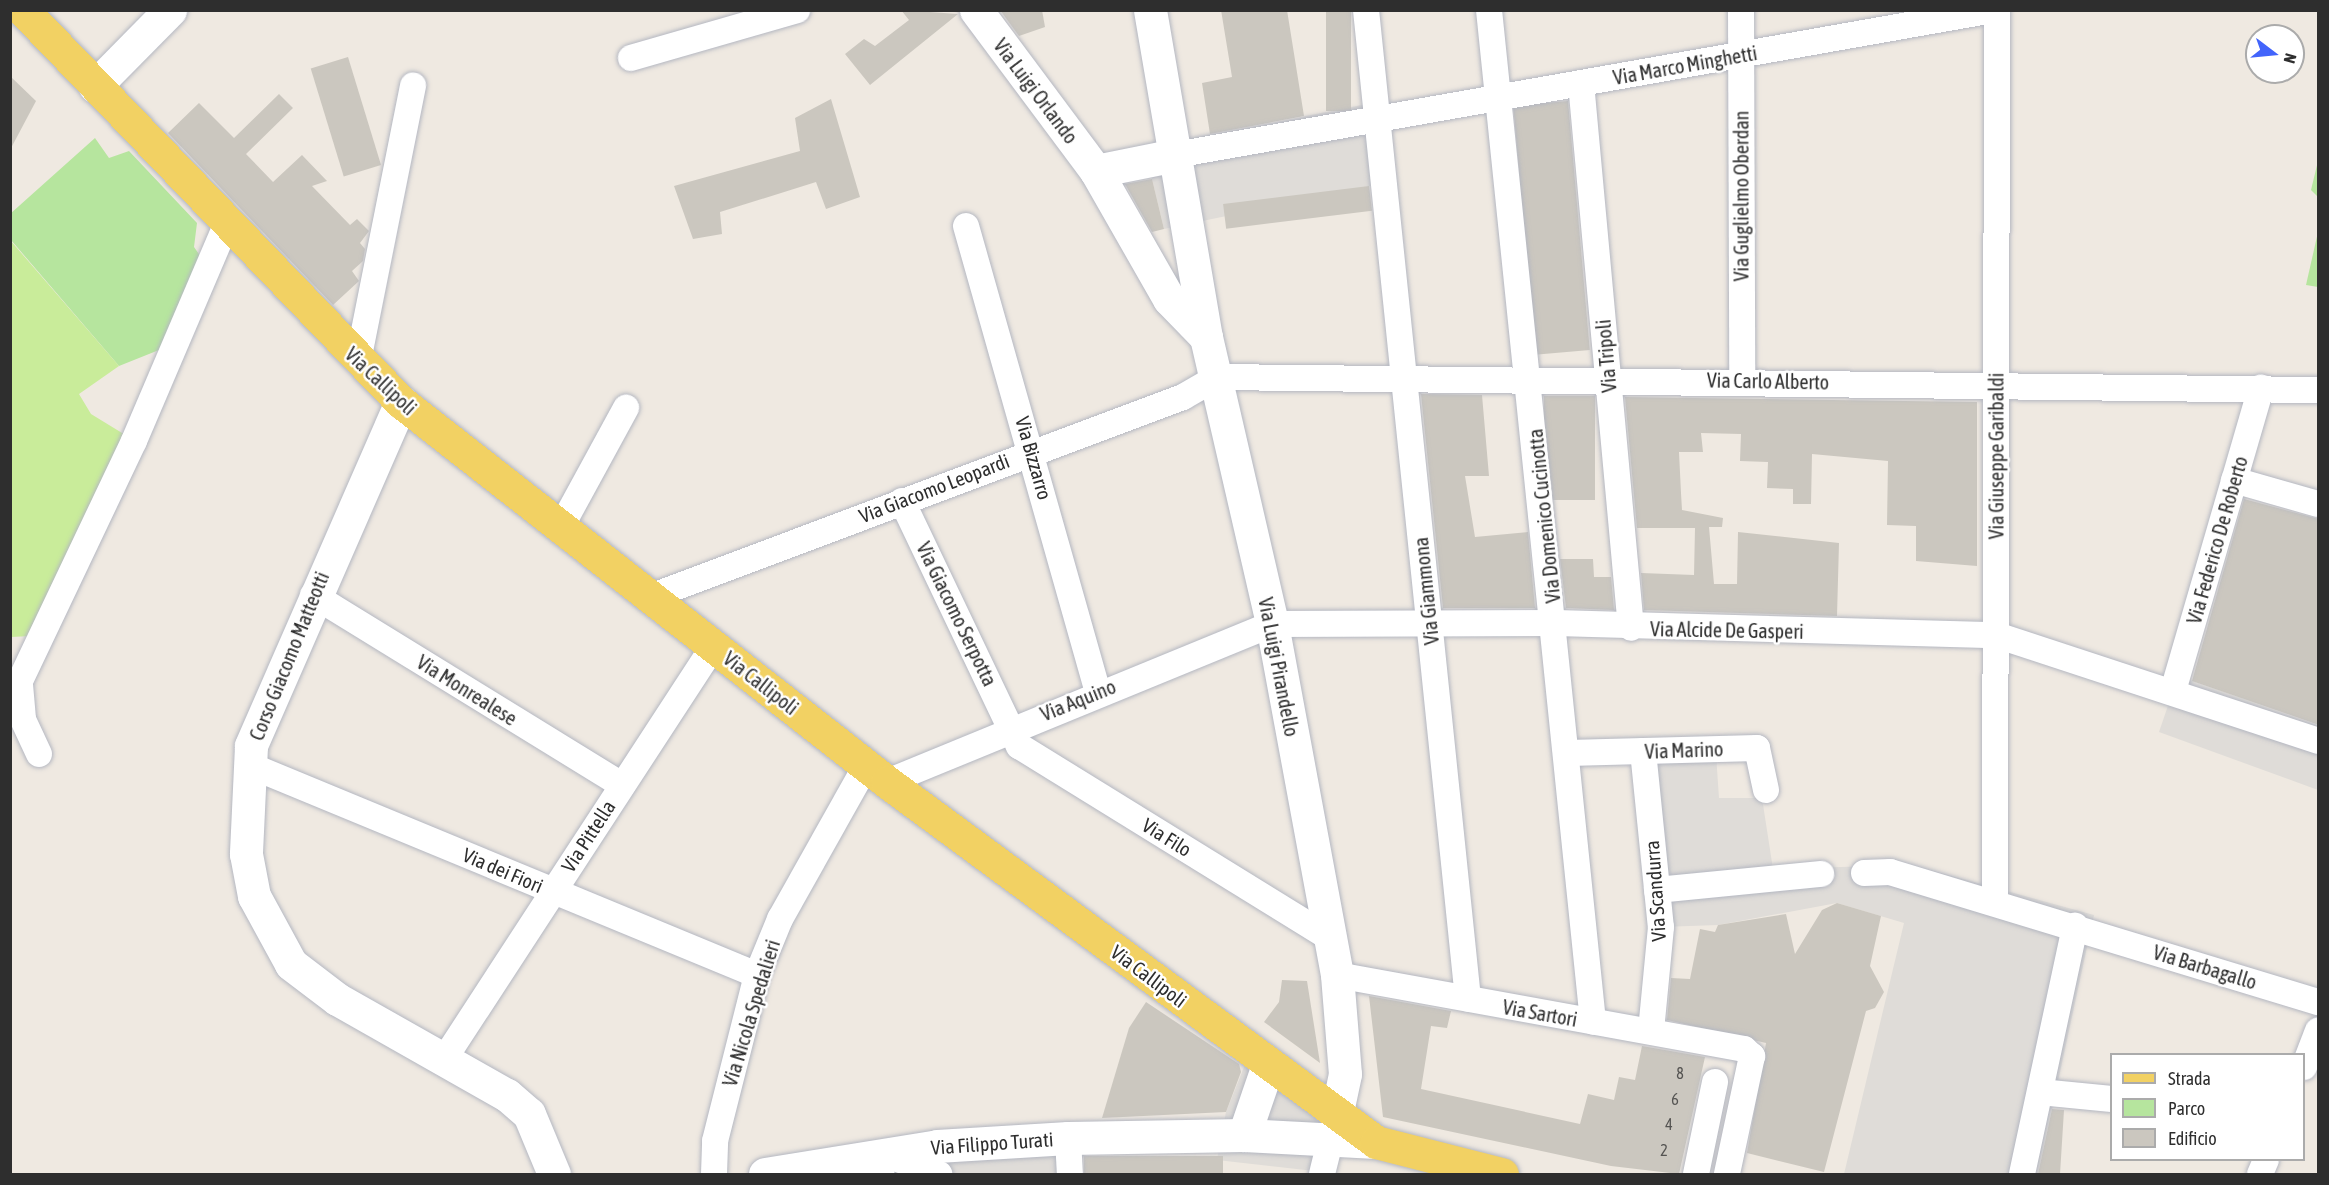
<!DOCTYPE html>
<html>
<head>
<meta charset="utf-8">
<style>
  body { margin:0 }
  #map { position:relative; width:2329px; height:1185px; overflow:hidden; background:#efe9e1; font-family:"Asap Condensed",sans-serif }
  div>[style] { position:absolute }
  .green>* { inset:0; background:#b6e59e }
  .pitch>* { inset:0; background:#c9ec9a }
  .plaza>* { inset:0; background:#dfdcd8 }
  .building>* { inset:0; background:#cbc7bf; transform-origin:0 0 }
  .roads { filter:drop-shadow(0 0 2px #b4b7c1) drop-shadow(0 0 2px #b4b7c1) }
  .street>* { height:26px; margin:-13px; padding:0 13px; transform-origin:13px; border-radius:13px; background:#fff }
  .secondary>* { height:33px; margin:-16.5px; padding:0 16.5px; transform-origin:16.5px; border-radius:16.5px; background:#fff }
  .primary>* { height:33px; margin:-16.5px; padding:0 16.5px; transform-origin:16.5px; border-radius:16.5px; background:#f2d163 }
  span { translate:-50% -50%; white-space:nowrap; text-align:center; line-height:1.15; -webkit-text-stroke:5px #fff; paint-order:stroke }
  .number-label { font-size:16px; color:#555452 }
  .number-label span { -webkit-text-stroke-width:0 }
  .street-label { font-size:20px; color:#2e2e2e }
  .frame { position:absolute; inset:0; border:12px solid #2e2e2e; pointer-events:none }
  .legend { position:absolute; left:2110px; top:1053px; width:195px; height:108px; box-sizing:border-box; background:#fff; border:2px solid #ababab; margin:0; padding:8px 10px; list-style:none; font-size:18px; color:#2e2e2e }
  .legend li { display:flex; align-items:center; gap:12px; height:30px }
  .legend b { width:30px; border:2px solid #ababab }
  .north { position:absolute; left:2245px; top:24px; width:60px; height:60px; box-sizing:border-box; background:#fff; border:2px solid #ababab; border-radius:50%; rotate:106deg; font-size:16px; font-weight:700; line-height:24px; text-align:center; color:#2e2e2e }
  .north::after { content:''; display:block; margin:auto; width:21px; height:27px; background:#4264fb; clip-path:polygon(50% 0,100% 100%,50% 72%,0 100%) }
</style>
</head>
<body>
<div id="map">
  <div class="green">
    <i style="clip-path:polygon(95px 138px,109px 158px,129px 151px,197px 223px,194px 247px,201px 257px,159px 350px,119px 366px,11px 240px,10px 214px)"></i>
    <i style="clip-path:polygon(2318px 161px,2318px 197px,2311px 190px)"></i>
    <i style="clip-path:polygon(2318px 232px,2318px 287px,2306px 285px)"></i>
  </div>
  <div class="pitch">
    <i style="clip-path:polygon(10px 240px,119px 366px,79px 394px,91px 414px,127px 436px,31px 636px,11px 637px)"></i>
  </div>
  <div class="plaza">
    <i style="clip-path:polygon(1367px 104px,1375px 185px,1164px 229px,1150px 171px,1173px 142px)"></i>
    <i style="clip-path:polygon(2190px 680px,2318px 725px,2318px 790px,2159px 732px,2173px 691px)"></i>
    <i style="clip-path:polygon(1716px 754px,1719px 798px,1762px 798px,1773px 869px,1912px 865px,2094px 915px,2038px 1174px,1844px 1174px,1904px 923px,1837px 903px,1718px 925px,1661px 927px,1651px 757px)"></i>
    <i style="clip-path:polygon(1250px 1052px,1337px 1113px,1323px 1172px,1217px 1160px,1226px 1112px)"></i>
    <i style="clip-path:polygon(1068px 1138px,1081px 1174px,901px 1174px,882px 1168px)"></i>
  </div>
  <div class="building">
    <i style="clip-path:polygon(901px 10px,958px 14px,870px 85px,845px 54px,864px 39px,875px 46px,909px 20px)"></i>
    <i style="clip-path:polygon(1000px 10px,1042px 10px,1045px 27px,1019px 36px)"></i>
    <i style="clip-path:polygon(1221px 10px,1287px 10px,1304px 116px,1210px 134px,1202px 83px,1232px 77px)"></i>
    <i style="left:1326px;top:10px;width:25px;height:101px"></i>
    <i style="left:348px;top:57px;width:113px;height:39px;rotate:73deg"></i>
    <i style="clip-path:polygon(10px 76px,36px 101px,10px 150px)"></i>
    <i style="clip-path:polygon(279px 94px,293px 108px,246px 154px,273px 182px,302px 155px,327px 181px,312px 186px,350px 225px,357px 219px,369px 231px,360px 243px,365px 249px,363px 261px,352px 271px,359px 281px,333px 305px,168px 133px,199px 103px,234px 138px)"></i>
    <i style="clip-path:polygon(831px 99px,860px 197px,826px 209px,816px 182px,720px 212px,722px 234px,693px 239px,674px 186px,800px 151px,795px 118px)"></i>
    <i style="left:1568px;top:101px;width:250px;height:55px;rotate:85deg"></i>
    <i style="clip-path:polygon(1152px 179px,1164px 229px,1152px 232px,1125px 184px)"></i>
    <i style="left:1369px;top:186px;width:25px;height:147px;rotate:83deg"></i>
    <i style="clip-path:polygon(1421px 394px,1482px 395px,1489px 476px,1465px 476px,1475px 537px,1528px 532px,1535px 608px,1443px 608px)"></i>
    <i style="left:1544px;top:396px;width:51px;height:104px"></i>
    <i style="clip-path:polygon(1625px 397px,1977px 402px,1977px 566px,1916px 561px,1916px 526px,1887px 525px,1888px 461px,1812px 454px,1811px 504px,1793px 504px,1793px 489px,1767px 488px,1768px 462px,1740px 461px,1741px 434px,1701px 433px,1703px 452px,1679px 452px,1681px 493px,1682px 510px,1723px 518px,1722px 527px,1709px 527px,1714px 584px,1737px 584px,1738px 532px,1839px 543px,1837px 616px,1644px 610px,1641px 573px,1694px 575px,1695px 528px,1637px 528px)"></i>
    <i style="clip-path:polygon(2244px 499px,2319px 519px,2319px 725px,2192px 681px)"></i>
    <i style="clip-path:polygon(1560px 559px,1593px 559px,1594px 577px,1611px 577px,1614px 610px,1566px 608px)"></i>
    <i style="clip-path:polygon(1837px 903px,1881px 916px,1870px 966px,1884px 992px,1875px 1008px,1866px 1011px,1824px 1172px,1747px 1153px,1766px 1043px,1667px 1020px,1671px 978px,1690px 979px,1700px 929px,1715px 932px,1718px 925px,1786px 914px,1795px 954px,1822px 910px)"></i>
    <i style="clip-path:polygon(1282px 980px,1307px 981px,1320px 1063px,1264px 1022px,1279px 1002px)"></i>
    <i style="clip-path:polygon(1369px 996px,1451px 1011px,1447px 1028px,1431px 1026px,1421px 1089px,1580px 1124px,1588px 1094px,1614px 1100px,1619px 1077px,1635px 1080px,1642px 1046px,1705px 1057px,1679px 1174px,1611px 1166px,1383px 1117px)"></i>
    <i style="clip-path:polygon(1146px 1002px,1239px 1064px,1241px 1072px,1226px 1112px,1102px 1118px,1129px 1028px)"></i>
    <i style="clip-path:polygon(2052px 1109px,2064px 1110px,2060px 1174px,2038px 1174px)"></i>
    <i style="left:1084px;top:1156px;width:139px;height:18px"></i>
  </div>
  <div class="roads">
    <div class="street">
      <i style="left:1366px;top:10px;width:994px;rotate:84.11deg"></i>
      <i style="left:1489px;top:10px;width:1017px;rotate:84.13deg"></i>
      <i style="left:1741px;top:10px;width:371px;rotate:89.8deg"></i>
      <i style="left:631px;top:58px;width:173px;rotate:-16.1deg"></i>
      <i style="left:1581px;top:83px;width:547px;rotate:84.76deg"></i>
      <i style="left:1175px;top:155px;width:831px;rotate:-10.05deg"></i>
      <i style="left:966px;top:226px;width:484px;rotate:74.2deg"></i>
      <i style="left:358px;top:361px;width:281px;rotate:-78.7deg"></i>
      <i style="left:2234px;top:480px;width:87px;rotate:15.9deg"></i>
      <i style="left:902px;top:501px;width:272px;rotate:64.5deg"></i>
      <i style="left:1019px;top:746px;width:365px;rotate:31.7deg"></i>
      <i style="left:561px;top:527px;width:136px;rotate:-61.4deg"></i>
      <i style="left:313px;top:595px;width:363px;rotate:31.6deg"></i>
      <i style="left:650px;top:597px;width:569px;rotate:-20.57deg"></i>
      <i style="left:1183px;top:397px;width:39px;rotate:-30deg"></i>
      <i style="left:1217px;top:377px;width:1101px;rotate:0.68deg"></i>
      <i style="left:2173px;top:691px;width:316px;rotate:-73.8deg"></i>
      <i style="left:1643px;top:751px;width:177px;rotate:84.2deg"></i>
      <i style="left:1661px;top:927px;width:104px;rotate:95.5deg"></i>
      <i style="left:1568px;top:753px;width:189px;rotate:-1.5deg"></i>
      <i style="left:1757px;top:748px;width:43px;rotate:77.9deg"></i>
      <i style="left:39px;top:754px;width:38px;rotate:-115deg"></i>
      <i style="left:23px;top:719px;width:38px;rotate:-95deg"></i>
      <i style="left:20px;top:681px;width:266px;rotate:-64.6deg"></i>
      <i style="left:134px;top:441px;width:237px;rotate:-66.9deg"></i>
      <i style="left:249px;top:765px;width:550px;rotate:22.46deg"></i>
      <i style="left:887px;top:782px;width:416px;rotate:-22.3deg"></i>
      <i style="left:1272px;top:624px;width:284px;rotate:-0.2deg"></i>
      <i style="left:1556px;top:623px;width:440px;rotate:1.6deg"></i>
      <i style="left:1996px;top:635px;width:339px;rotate:18.2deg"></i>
      <i style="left:1864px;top:873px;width:26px;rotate:-2deg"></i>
      <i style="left:1890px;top:872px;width:447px;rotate:16.9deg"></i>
      <i style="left:1657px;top:890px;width:165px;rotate:-5.6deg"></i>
      <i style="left:1995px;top:902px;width:892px;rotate:-89.87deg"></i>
      <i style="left:1337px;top:975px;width:414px;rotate:10.3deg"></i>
      <i style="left:1744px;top:1049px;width:11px;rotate:41deg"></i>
      <i style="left:1752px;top:1056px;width:121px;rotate:102deg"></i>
      <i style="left:445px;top:1058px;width:492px;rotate:-56.9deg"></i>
      <i style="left:2304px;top:1067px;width:39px;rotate:-69deg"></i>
      <i style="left:2040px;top:1092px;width:72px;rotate:5.6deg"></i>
      <i style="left:1068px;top:1138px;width:36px;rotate:87deg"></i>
      <i style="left:714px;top:1174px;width:33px;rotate:-88deg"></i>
      <i style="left:715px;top:1141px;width:171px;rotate:-75.8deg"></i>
      <i style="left:757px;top:975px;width:61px;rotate:-67.7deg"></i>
      <i style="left:780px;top:919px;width:176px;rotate:-60.7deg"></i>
      <i style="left:881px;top:1174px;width:20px;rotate:-81deg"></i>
      <i style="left:884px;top:1154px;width:59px;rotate:20deg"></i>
      <i style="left:1322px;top:1174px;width:54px;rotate:-76deg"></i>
      <i style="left:1696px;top:1174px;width:94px;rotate:-78.3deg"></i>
      <i style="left:2022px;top:1174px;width:254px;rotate:-77.9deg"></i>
      <i style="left:2260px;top:1174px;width:15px;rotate:-67deg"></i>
    </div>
    <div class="secondary">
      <i style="left:976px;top:10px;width:201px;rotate:53.3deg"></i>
      <i style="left:1096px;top:171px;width:147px;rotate:60.3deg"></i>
      <i style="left:1169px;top:299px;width:53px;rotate:45.8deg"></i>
      <i style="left:1150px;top:10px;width:332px;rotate:80.3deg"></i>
      <i style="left:1206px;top:337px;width:294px;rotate:77deg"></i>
      <i style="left:1272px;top:624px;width:357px;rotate:79.5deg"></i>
      <i style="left:1337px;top:975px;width:99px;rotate:85.4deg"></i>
      <i style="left:1345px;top:1074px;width:40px;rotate:102deg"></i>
      <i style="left:95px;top:86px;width:107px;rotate:-45.4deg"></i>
      <i style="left:1096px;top:171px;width:81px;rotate:-11.4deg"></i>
      <i style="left:401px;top:402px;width:375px;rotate:113.6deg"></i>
      <i style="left:251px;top:746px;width:108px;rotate:92.7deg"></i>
      <i style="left:246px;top:854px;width:43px;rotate:79.2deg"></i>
      <i style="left:254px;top:896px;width:77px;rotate:61.4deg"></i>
      <i style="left:291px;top:964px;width:58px;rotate:37.3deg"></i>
      <i style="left:337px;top:999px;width:195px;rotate:29.5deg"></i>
      <i style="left:507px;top:1095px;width:29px;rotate:41deg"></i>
      <i style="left:529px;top:1114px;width:65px;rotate:67.4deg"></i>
      <i style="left:1244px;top:1135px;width:74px;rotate:-71.1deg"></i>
      <i style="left:765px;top:1174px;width:174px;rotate:-9.2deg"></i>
      <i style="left:937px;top:1146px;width:131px;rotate:-3.5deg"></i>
      <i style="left:1068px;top:1138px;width:176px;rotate:-1deg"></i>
      <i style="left:1244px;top:1135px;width:132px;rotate:3deg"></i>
    </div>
    <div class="primary">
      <i style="left:23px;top:10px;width:545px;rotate:46.04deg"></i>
      <i style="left:401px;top:402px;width:617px;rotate:38.02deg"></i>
      <i style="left:887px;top:782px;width:607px;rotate:36.36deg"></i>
      <i style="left:1376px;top:1142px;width:130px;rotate:14.3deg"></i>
    </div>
  </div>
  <div class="number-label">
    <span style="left:1680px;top:1073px">8</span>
    <span style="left:1675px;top:1099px">6</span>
    <span style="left:1669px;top:1124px">4</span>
    <span style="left:1664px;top:1150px">2</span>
  </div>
  <div class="street-label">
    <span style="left:1685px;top:65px;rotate:-10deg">Via Marco Minghetti</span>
    <span style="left:1036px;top:91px;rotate:53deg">Via Luigi Orlando</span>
    <span style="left:1741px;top:196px;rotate:-90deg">Via Guglielmo Oberdan</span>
    <span style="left:1606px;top:356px;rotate:-95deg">Via Tripoli</span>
    <span style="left:381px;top:381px;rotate:43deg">Via Callipoli</span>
    <span style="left:1768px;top:381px;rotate:1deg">Via Carlo Alberto</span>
    <span style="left:1996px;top:456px;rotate:-90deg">Via Giuseppe Garibaldi</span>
    <span style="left:1034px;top:458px;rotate:74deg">Via Bizzarro</span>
    <span style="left:934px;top:488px;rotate:-21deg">Via Giacomo Leopardi</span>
    <span style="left:1544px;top:516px;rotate:-96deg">Via Domenico Cucinotta</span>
    <span style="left:2217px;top:540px;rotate:-74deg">Via Federico De Roberto</span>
    <span style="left:1426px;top:591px;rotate:-96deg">Via Giammona</span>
    <span style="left:957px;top:614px;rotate:64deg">Via Giacomo Serpotta</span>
    <span style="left:1727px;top:630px;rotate:1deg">Via Alcide De Gasperi</span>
    <span style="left:289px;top:656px;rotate:-68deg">Corso Giacomo Matteotti</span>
    <span style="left:1279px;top:667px;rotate:79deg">Via Luigi Pirandello</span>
    <span style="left:761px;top:683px;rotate:38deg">Via Callipoli</span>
    <span style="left:467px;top:690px;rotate:32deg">Via Monrealese</span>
    <span style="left:1078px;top:700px;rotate:-22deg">Via Aquino</span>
    <span style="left:1684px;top:750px;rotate:-2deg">Via Marino</span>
    <span style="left:588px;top:836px;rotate:-57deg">Via Pittella</span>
    <span style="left:1167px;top:837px;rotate:32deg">Via Filo</span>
    <span style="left:503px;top:870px;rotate:23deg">Via dei Fiori</span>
    <span style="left:1655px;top:891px;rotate:-94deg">Via Scandurra</span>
    <span style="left:2205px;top:967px;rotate:17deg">Via Barbagallo</span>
    <span style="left:1149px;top:976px;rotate:37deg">Via Callipoli</span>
    <span style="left:751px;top:1013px;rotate:-73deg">Via Nicola Spedalieri</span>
    <span style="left:1540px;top:1013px;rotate:10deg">Via Sartori</span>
    <span style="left:992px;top:1143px;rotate:-4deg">Via Filippo Turati</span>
  </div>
  <div class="frame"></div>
  <ul class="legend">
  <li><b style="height:8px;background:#f2d163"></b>Strada</li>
  <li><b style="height:16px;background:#b6e59e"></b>Parco</li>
  <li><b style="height:16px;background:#cbc7bf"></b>Edificio</li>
  </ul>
  <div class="north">N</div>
</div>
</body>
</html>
